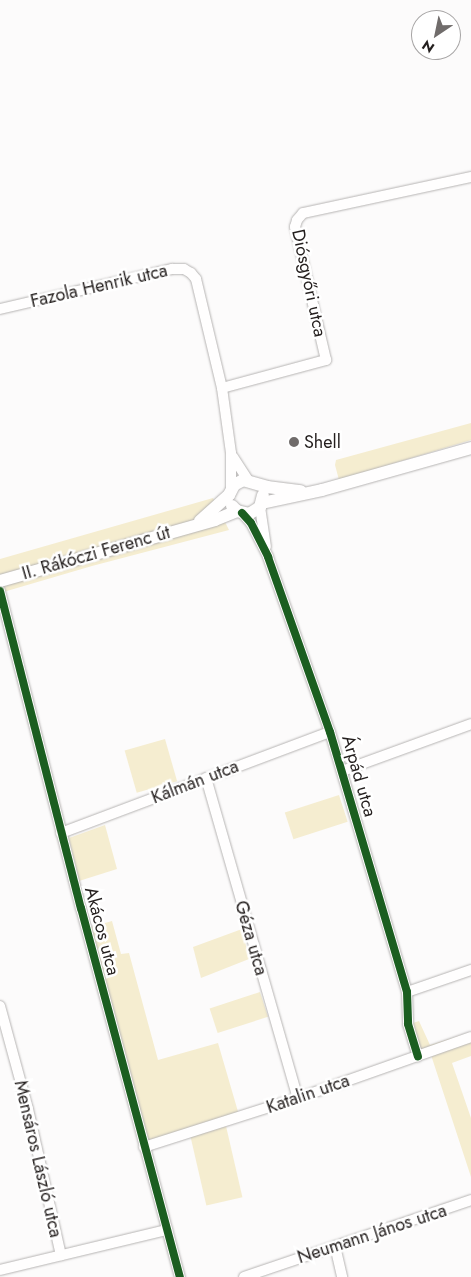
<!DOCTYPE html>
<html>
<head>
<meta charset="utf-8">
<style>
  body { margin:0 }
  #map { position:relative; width:471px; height:1277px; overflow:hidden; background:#fcfbfb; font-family:Jost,sans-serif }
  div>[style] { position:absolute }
  .green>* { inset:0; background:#f5edd0; transform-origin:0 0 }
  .roads { filter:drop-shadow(0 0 1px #b6b4b3) drop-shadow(0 0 1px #b6b4b3) }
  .minor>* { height:10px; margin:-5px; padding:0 5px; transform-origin:5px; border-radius:5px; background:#fffefe }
  .major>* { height:12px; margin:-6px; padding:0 6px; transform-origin:6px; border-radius:6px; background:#fffefe }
  .cycleway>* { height:8px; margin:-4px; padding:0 4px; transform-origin:4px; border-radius:4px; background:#1b5e20 }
  .dots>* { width:14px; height:14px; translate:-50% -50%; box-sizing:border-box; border:2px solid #fff; border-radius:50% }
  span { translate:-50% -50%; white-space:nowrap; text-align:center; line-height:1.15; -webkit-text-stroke:5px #fff; paint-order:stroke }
  .street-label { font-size:18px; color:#241f1e }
  .poi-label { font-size:18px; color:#241f1e }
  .left { translate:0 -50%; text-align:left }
  .north { position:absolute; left:411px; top:10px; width:50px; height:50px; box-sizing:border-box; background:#fff; border:1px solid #a7a5a5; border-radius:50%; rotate:214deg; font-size:14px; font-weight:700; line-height:20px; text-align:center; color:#241f1e }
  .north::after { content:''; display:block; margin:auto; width:18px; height:22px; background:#706c6b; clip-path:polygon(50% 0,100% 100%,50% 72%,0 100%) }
</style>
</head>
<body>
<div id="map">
  <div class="green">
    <i style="clip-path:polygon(471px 423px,471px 440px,339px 480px,335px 465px,336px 460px)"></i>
    <i style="clip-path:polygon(213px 498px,229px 530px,92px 566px,0 593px,0 559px)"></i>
    <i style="left:165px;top:739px;width:44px;height:42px;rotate:74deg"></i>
    <i style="left:339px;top:795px;width:28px;height:57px;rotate:72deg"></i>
    <i style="clip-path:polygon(105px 825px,117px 869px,79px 881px,69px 838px)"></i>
    <i style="clip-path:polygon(112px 921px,121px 954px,129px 953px,158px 1060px,218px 1043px,239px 1115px,146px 1141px,91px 927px)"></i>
    <i style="clip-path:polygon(242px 929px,249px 959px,201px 978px,193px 947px)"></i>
    <i style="left:260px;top:992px;width:26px;height:53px;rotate:72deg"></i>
    <i style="clip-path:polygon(419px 1021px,430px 1045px,471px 1032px,471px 1056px,452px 1063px,471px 1118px,471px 1177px,431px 1055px,419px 1049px,413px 1023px)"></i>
    <i style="left:226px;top:1126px;width:73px;height:37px;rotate:77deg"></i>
  </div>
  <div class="roads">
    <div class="minor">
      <i style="left:0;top:309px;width:177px;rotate:-13.1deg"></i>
      <i style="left:172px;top:269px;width:12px"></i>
      <i style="left:184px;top:269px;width:8px;rotate:30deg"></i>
      <i style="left:191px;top:273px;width:8px;rotate:50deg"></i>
      <i style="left:196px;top:279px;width:112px;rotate:76.6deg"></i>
      <i style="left:222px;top:388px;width:66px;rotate:82.1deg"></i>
      <i style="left:231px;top:453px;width:36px;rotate:90deg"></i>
      <i style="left:222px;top:388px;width:108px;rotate:-15.1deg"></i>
      <i style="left:326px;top:360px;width:137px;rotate:-103.1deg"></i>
      <i style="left:295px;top:227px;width:7px;rotate:-74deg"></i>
      <i style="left:297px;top:220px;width:9px;rotate:-49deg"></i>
      <i style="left:303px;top:213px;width:172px;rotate:-12.1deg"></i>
      <i style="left:233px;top:457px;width:27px;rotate:57deg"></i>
      <i style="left:260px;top:507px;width:40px;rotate:81.5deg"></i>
      <i style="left:242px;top:513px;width:13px;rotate:48deg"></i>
      <i style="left:251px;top:523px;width:38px;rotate:63deg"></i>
      <i style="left:268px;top:557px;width:186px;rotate:70.5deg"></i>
      <i style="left:330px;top:732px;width:271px;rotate:73.5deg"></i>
      <i style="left:407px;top:992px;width:32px;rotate:88deg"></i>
      <i style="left:408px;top:1024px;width:34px;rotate:73deg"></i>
      <i style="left:0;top:591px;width:327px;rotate:75.7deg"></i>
      <i style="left:81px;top:908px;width:382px;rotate:75deg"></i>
      <i style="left:342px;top:771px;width:137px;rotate:-20deg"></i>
      <i style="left:206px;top:778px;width:333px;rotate:74deg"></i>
      <i style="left:61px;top:833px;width:287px;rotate:-20.6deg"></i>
      <i style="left:407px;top:992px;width:68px;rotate:-19deg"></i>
      <i style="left:0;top:1006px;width:107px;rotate:74.8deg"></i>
      <i style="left:28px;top:1109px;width:150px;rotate:77.3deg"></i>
      <i style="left:144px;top:1147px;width:162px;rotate:-17.7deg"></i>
      <i style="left:298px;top:1098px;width:183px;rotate:-19.4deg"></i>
      <i style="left:335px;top:1246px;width:32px;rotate:77deg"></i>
      <i style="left:0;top:1270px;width:172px;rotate:-13.5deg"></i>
      <i style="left:244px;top:1277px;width:240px;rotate:-18.7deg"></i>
    </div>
    <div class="major">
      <i style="left:262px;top:503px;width:61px;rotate:-12.2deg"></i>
      <i style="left:322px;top:490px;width:155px;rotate:-15.7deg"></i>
      <i style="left:232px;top:506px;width:7px;rotate:45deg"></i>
      <i style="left:237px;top:511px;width:12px;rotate:14deg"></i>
      <i style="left:249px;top:514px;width:13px;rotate:-32deg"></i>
      <i style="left:260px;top:507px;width:12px;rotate:-76deg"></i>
      <i style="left:200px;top:521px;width:39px;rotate:-42deg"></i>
      <i style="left:229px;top:495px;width:11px;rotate:-63deg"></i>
      <i style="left:234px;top:485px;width:10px;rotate:-29deg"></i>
      <i style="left:243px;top:480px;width:25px;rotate:16deg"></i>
      <i style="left:267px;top:487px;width:34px;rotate:7deg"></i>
      <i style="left:0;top:581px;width:223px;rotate:-15.8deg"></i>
      <i style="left:215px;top:520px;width:24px;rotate:-22deg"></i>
    </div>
  </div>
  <div class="cycleway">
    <i style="left:242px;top:513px;width:13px;rotate:48deg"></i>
    <i style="left:251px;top:523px;width:38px;rotate:63deg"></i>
    <i style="left:268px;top:557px;width:186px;rotate:70.5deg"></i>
    <i style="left:330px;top:732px;width:271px;rotate:73.5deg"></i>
    <i style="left:407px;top:992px;width:32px;rotate:88deg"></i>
    <i style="left:408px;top:1024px;width:34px;rotate:73deg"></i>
    <i style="left:0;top:591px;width:327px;rotate:75.7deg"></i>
    <i style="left:81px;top:908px;width:382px;rotate:75deg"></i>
  </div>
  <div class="dots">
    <i style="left:294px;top:442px;background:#706c6b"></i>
  </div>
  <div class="street-label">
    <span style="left:309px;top:283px;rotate:78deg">Diósgyőri utca</span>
    <span style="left:99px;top:286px;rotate:-13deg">Fazola Henrik utca</span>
    <span style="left:96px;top:553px;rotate:-16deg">II. Rákóczi Ferenc út</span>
    <span style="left:359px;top:776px;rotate:74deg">Árpád utca</span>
    <span style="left:195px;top:782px;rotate:-21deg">Kálmán utca</span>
    <span style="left:102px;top:931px;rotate:75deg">Akácos utca</span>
    <span style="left:251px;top:938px;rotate:74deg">Géza utca</span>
    <span style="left:308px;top:1094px;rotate:-19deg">Katalin utca</span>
    <span style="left:38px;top:1159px;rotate:77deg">Mensáros László utca</span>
    <span style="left:372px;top:1234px;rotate:-18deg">Neumann János utca</span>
  </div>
  <div class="poi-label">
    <span class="left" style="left:304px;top:442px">Shell</span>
  </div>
  <div class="north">N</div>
</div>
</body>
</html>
